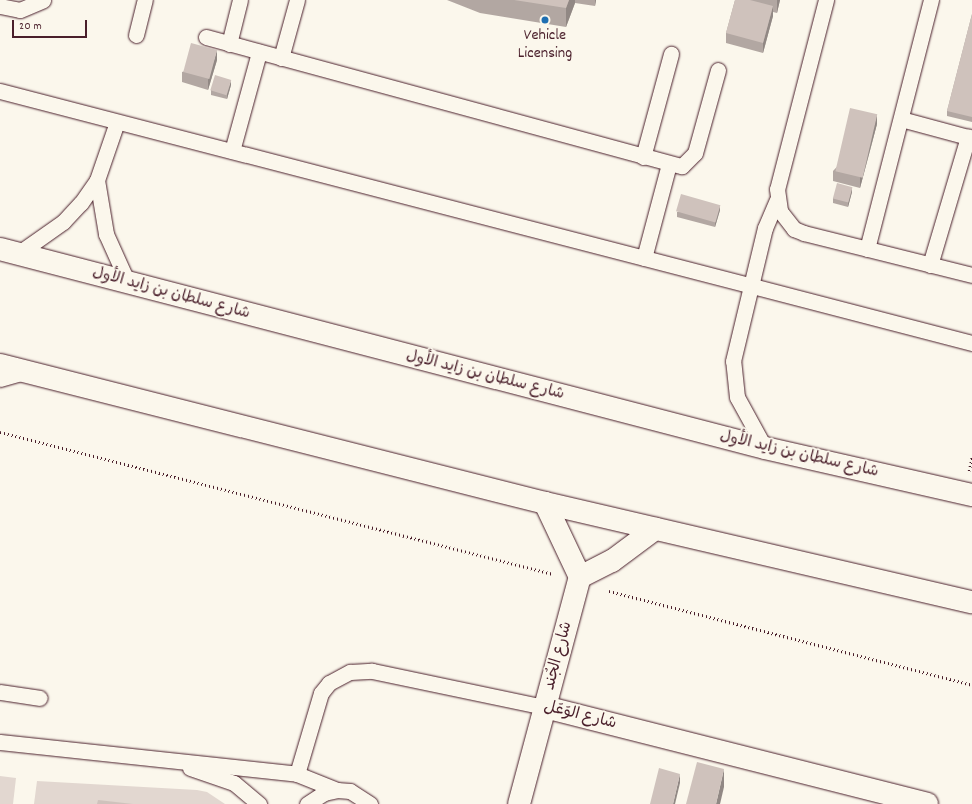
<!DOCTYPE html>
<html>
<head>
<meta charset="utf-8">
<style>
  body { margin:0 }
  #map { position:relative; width:972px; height:804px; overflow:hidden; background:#fbf7ec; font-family:Dekko,"Playpen Sans Arabic",sans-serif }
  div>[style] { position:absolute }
  .green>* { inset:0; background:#e2d7d0 }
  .path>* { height:2.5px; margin-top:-1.25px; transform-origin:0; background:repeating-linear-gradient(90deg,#4a1f2b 0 1px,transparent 0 4px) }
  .roads { filter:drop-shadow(0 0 1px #4a1f2b) drop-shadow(0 0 1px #4a1f2b) }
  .lane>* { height:15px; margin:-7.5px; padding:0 7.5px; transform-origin:7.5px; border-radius:7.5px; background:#fbf7ec }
  .street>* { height:22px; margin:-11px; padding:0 11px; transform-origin:11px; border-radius:11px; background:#fbf7ec }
  .primary>* { height:22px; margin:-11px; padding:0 11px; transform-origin:11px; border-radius:11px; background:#fbf7ec }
  .wall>* { inset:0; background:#b2a7a2 }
  .shaded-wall>* { inset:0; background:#918884 }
  .building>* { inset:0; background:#cfc2bc; transform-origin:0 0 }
  .dots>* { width:11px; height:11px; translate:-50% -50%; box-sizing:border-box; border:2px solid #fbf7ec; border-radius:50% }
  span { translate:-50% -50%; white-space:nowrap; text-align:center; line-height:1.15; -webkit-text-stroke:3.5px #fbf7ec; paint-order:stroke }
  .poi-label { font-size:16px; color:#4a1f2b }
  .street-label { font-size:16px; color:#4a1f2b }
  .scale { position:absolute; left:12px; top:20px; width:75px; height:18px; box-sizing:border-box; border:2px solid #4a1f2b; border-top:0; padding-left:5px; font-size:12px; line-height:14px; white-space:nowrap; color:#4a1f2b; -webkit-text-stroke:3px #fbf7ec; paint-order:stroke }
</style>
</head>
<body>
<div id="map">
  <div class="green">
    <i style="clip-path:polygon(0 776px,16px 778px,13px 804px,0 804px)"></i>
    <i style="clip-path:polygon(37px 781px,197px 790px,207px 792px,225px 804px,34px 804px)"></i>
  </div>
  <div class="path">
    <i style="left:0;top:432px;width:571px;rotate:14.4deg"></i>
    <i style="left:969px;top:471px;width:14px;rotate:-78deg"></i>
    <i style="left:609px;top:591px;width:375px;rotate:14.5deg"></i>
  </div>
  <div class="roads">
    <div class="lane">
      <i style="left:826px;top:0;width:195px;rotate:104.5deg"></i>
      <i style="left:777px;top:189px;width:22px;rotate:82deg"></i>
      <i style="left:780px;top:211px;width:23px;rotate:52deg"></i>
      <i style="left:794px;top:229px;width:11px;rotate:22deg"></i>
      <i style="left:804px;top:233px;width:173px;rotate:14deg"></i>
      <i style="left:0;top:6px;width:20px;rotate:11deg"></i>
      <i style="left:20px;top:10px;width:25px;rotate:-23deg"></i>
      <i style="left:136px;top:35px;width:36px;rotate:-76deg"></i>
      <i style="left:206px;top:37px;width:493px;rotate:15.2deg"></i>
      <i style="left:682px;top:166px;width:18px;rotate:-45deg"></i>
      <i style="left:695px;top:153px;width:86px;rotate:-74.5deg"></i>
      <i style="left:229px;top:44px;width:45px;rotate:-76deg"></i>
      <i style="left:281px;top:58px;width:60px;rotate:-74.6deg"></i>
      <i style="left:0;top:91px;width:1004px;rotate:14.53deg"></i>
      <i style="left:901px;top:119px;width:73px;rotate:15deg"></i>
      <i style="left:232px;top:151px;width:103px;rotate:-74.7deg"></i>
      <i style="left:643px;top:157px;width:107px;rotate:-74.8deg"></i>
      <i style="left:97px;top:180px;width:55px;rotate:80.5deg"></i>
      <i style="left:106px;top:234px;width:54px;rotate:65.8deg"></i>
      <i style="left:867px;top:249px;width:257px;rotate:-75.6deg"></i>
      <i style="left:19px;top:253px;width:54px;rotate:-35.2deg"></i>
      <i style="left:63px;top:222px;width:26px;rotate:-47deg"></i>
      <i style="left:81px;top:203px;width:28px;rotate:-55deg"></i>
      <i style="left:97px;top:180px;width:61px;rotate:-71deg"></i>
      <i style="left:644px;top:258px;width:97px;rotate:-75.1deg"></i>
      <i style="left:930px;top:265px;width:134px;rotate:-73.5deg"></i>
      <i style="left:0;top:379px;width:25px;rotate:-16deg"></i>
      <i style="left:765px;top:448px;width:58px;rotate:-118.8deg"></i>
      <i style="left:737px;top:397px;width:36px;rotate:-96deg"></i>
      <i style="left:733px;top:361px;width:137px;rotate:-76.5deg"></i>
      <i style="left:765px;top:228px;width:30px;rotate:-67deg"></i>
      <i style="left:0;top:692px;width:40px;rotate:8.5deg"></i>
      <i style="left:0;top:742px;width:299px;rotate:6.1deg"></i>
      <i style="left:297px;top:774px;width:43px;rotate:21.8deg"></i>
      <i style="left:190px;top:768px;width:46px;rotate:18.8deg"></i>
      <i style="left:234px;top:783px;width:33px;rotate:40deg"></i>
      <i style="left:297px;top:774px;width:84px;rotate:-73.5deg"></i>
      <i style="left:321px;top:693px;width:13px;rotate:-51deg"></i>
      <i style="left:329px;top:683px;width:24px;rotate:-28deg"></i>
      <i style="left:350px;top:672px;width:22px;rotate:-3deg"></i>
      <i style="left:372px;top:671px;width:177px;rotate:11.8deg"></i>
      <i style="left:307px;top:804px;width:20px;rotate:-33deg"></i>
      <i style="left:324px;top:793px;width:13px;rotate:-13deg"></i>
      <i style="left:337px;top:790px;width:13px;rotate:4deg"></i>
      <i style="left:350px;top:791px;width:24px;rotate:33deg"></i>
    </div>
    <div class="street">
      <i style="left:580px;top:577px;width:36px;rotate:-27deg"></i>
      <i style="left:612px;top:561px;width:54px;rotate:-36.7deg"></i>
      <i style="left:545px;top:707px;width:394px;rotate:14.2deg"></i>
      <i style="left:519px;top:804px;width:235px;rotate:-75deg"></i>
      <i style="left:580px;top:577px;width:82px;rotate:-115.3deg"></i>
    </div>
    <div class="primary">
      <i style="left:0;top:249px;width:790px;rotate:14.58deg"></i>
      <i style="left:765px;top:448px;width:212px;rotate:12.8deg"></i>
      <i style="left:0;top:365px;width:562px;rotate:14.21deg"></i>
      <i style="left:545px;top:503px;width:438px;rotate:13.1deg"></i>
    </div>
  </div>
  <div class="wall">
    <i style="clip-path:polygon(447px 0,596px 0,595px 6px,575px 3px,566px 27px,480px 13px)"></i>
    <i style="clip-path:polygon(735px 0,780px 0,777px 13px,773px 12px,773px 16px,763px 53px,726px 43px,726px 33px)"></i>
    <i style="clip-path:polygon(972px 14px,972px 122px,947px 116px,947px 111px)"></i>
    <i style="clip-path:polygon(217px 60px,208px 90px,182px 82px,182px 72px)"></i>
    <i style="clip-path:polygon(231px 85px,227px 99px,211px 95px,211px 90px)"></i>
    <i style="clip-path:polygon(877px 124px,860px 188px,833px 181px,833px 171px)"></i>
    <i style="clip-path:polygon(852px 192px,848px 207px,833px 203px,833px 198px)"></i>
    <i style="clip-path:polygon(720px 210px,715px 227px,677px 217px,677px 212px)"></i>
  </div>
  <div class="shaded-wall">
    <i style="clip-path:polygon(569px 0,575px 0,575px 3px,566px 27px,566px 8px)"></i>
    <i style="clip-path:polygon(595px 0,596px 0,595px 6px)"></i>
    <i style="clip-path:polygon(777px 0,780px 0,777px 13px)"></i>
    <i style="clip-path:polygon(773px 6px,773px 16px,763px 53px,763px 43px)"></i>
    <i style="clip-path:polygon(217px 50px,217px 60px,208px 90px,208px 80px)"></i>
    <i style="clip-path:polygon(231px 80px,231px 85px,227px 99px,227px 94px)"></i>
    <i style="clip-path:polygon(877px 114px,877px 124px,860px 188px,860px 178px)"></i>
    <i style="clip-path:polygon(852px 187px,852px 192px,848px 207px,848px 202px)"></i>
    <i style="clip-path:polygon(720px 205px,720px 210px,715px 227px,715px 222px)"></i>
    <i style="clip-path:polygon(724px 769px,724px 787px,720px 804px,716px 804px)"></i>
    <i style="clip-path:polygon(680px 774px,680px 783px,675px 804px,673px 804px)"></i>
  </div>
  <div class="building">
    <i style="clip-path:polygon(514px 0,569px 0,566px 8px)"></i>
    <i style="clip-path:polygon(735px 0,750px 0,773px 6px,763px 43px,726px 33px)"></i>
    <i style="clip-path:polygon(972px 14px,972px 117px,947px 111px)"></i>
    <i style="left:191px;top:43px;width:27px;height:30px;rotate:15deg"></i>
    <i style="left:215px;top:75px;width:17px;height:16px;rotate:17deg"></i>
    <i style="left:850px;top:108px;width:28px;height:65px;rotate:13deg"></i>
    <i style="left:837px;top:183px;width:16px;height:16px;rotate:15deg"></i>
    <i style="left:681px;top:194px;width:41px;height:18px;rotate:16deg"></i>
    <i style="clip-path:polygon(697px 762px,724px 769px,716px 804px,686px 804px)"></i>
    <i style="clip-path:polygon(659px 768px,680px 774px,673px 804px,650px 804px)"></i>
    <i style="clip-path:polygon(98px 800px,133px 804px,97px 804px)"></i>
  </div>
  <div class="dots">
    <i style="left:545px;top:20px;background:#1f6fb2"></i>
  </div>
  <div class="poi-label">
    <span style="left:545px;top:45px">Vehicle<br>Licensing</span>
  </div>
  <div class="street-label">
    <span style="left:171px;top:294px;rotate:15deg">شارع سلطان بن زايد الأول</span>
    <span style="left:485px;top:376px;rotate:14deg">شارع سلطان بن زايد الأول</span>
    <span style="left:799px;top:455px;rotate:13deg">شارع سلطان بن زايد الأول</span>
    <span style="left:559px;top:656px;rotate:-75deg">شارع الجُند</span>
    <span style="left:580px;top:716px;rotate:14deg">شارع الوَعَل</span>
  </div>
  <div class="scale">20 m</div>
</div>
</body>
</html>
